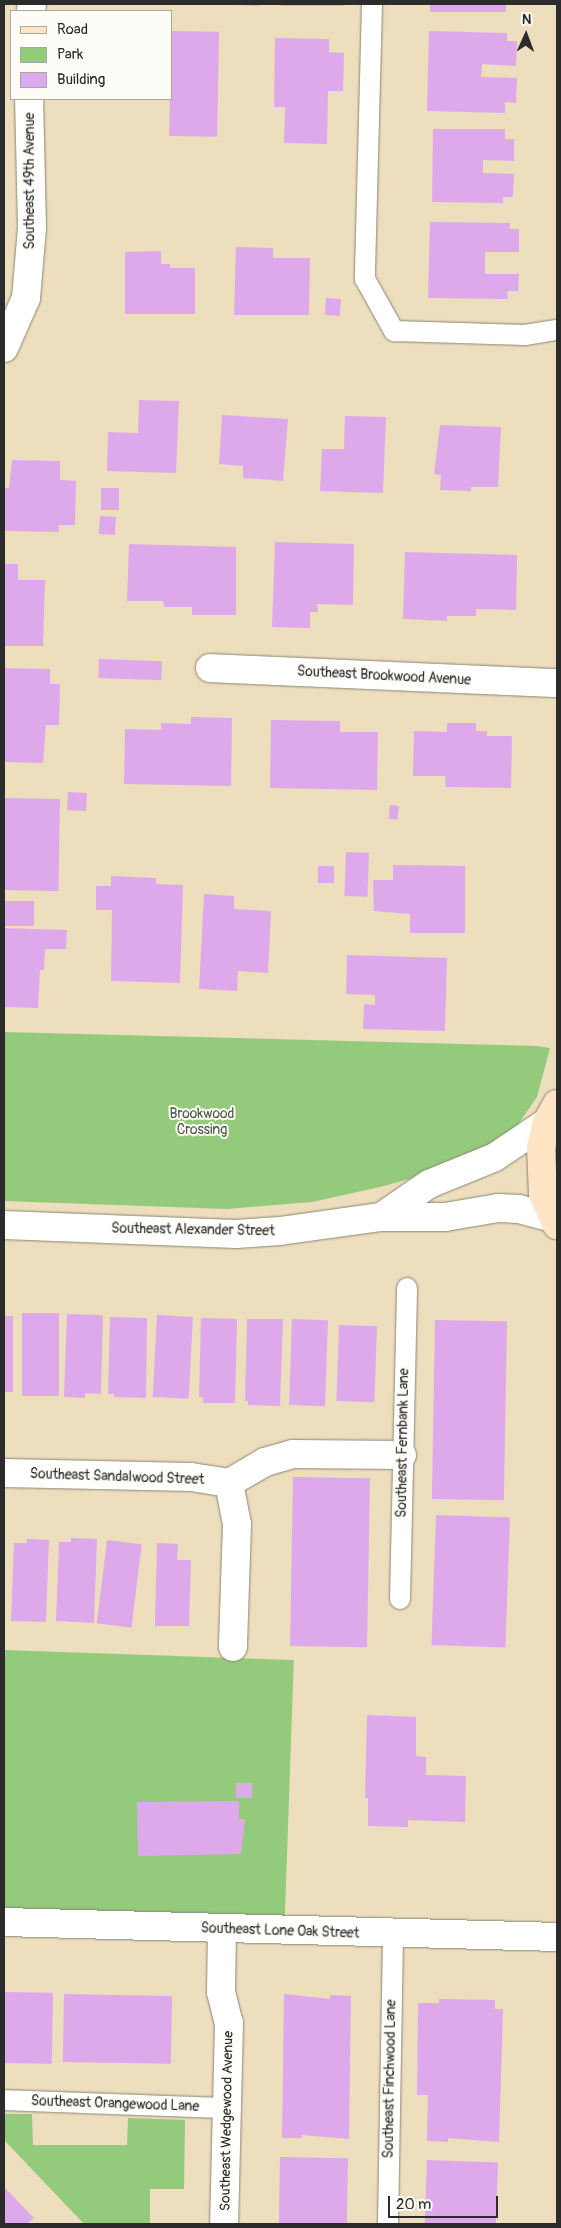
<!DOCTYPE html>
<html>
<head>
<meta charset="utf-8">
<style>
  body { margin:0 }
  #map { position:relative; width:561px; height:2228px; overflow:hidden; background:#eddfbe; font-family:Pangolin,sans-serif }
  div>[style] { position:absolute }
  .green>* { inset:0; background:#94ca7c; transform-origin:0 0 }
  .building>* { inset:0; background:#dda9ea; transform-origin:0 0 }
  .roads { filter:drop-shadow(0 0 1px #8c8574) drop-shadow(0 0 1px #8c8574) }
  .lane>* { height:20px; margin:-10px; padding:0 10px; transform-origin:10px; border-radius:10px; background:#fff }
  .street>* { height:28px; margin:-14px; padding:0 14px; transform-origin:14px; border-radius:14px; background:#fff }
  .secondary>* { height:28px; margin:-14px; padding:0 14px; transform-origin:14px; border-radius:14px; background:#ffe4c6 }
  span { translate:-50% -50%; white-space:nowrap; text-align:center; line-height:1.15; -webkit-text-stroke:4px #fdfcf7; paint-order:stroke }
  .street-label { font-size:14px; color:#2b2b2b }
  .park-label { font-size:14px; color:#4a5b43 }
  .frame { position:absolute; inset:0; border:5px solid #2b2b2b; pointer-events:none }
  .legend { position:absolute; left:10px; top:10px; width:162px; height:90px; box-sizing:border-box; background:#fdfcf7; border:1px solid #a9a8a5; margin:0; padding:6px 9px; list-style:none; font-size:15px; color:#2b2b2b }
  .legend li { display:flex; align-items:center; gap:10px; height:25px }
  .legend b { width:25px; border:1px solid #a9a8a5 }
  .north { position:absolute; left:501px; top:10px; width:50px; height:50px; -webkit-text-stroke:4px #fdfcf7; paint-order:stroke; rotate:2deg; font-size:14px; font-weight:700; line-height:20px; text-align:center; color:#2b2b2b }
  .north::after { content:''; display:block; margin:auto; width:18px; height:22px; background:#2b2b2b; clip-path:polygon(50% 0,100% 100%,50% 72%,0 100%) }
  .scale { position:absolute; left:388px; top:2196px; width:110px; height:22px; box-sizing:border-box; border:2px solid #2b2b2b; border-top:0; padding-left:6px; font-size:15px; line-height:18px; white-space:nowrap; color:#2b2b2b; -webkit-text-stroke:4px #fdfcf7; paint-order:stroke }
</style>
</head>
<body>
<div id="map">
  <div class="green">
    <i style="clip-path:polygon(4px 1032px,537px 1046px,550px 1048px,537px 1097px,517px 1126px,482px 1148px,428px 1174px,380px 1187px,312px 1202px,227px 1209px,4px 1201px)"></i>
    <i style="left:4px;top:1650px;width:290px;height:259px;rotate:2deg"></i>
    <i style="clip-path:polygon(4px 2114px,32px 2114px,33px 2145px,127px 2145px,128px 2118px,185px 2120px,184px 2189px,150px 2189px,150px 2224px,84px 2224px,4px 2140px)"></i>
  </div>
  <div class="building">
    <i style="clip-path:polygon(236px 4px,260px 4px,260px 6px,236px 5px)"></i>
    <i style="left:281px;top:4px;width:63px;height:2px"></i>
    <i style="left:430px;top:4px;width:76px;height:8px"></i>
    <i style="left:171px;top:31px;width:48px;height:105px;rotate:1deg"></i>
    <i style="clip-path:polygon(429px 31px,507px 33px,507px 41px,517px 41px,516px 66px,482px 64px,481px 77px,517px 78px,516px 103px,505px 102px,505px 113px,427px 111px)"></i>
    <i style="clip-path:polygon(275px 38px,329px 39px,329px 52px,344px 53px,343px 91px,328px 91px,327px 144px,284px 143px,285px 107px,274px 107px)"></i>
    <i style="clip-path:polygon(433px 129px,505px 129px,505px 139px,514px 139px,514px 161px,483px 160px,483px 173px,514px 174px,513px 197px,503px 197px,503px 203px,432px 202px)"></i>
    <i style="clip-path:polygon(430px 222px,510px 223px,510px 229px,519px 229px,519px 252px,485px 252px,485px 274px,519px 274px,518px 291px,507px 291px,508px 299px,428px 298px)"></i>
    <i style="clip-path:polygon(236px 247px,273px 248px,273px 258px,310px 258px,309px 315px,234px 315px)"></i>
    <i style="clip-path:polygon(161px 251px,161px 264px,170px 264px,170px 268px,195px 268px,195px 314px,125px 314px,125px 252px)"></i>
    <i style="left:326px;top:298px;width:15px;height:17px;rotate:4deg"></i>
    <i style="clip-path:polygon(139px 400px,179px 401px,176px 473px,107px 471px,108px 432px,138px 433px)"></i>
    <i style="clip-path:polygon(222px 415px,288px 419px,283px 481px,243px 478px,243px 466px,219px 464px)"></i>
    <i style="clip-path:polygon(345px 416px,386px 417px,383px 493px,320px 491px,322px 449px,344px 449px)"></i>
    <i style="clip-path:polygon(440px 425px,501px 427px,498px 487px,471px 487px,471px 491px,440px 490px,441px 475px,434px 474px)"></i>
    <i style="clip-path:polygon(12px 460px,60px 461px,60px 480px,76px 481px,75px 525px,59px 525px,59px 532px,4px 531px,4px 488px,9px 488px)"></i>
    <i style="left:101px;top:488px;width:18px;height:22px"></i>
    <i style="left:100px;top:516px;width:16px;height:18px;rotate:4deg"></i>
    <i style="clip-path:polygon(275px 542px,354px 544px,353px 605px,317px 604px,318px 612px,310px 612px,310px 628px,272px 627px)"></i>
    <i style="clip-path:polygon(129px 544px,236px 547px,236px 615px,192px 615px,192px 607px,164px 607px,163px 601px,127px 601px)"></i>
    <i style="clip-path:polygon(405px 552px,517px 555px,516px 610px,476px 609px,476px 616px,447px 616px,447px 621px,403px 619px)"></i>
    <i style="clip-path:polygon(4px 564px,18px 564px,18px 580px,45px 580px,43px 646px,4px 646px)"></i>
    <i style="left:99px;top:659px;width:63px;height:19px;rotate:2deg"></i>
    <i style="clip-path:polygon(4px 668px,50px 669px,50px 684px,60px 684px,59px 725px,46px 725px,43px 763px,4px 762px)"></i>
    <i style="clip-path:polygon(191px 717px,232px 718px,231px 786px,124px 784px,125px 729px,161px 730px,161px 723px,191px 724px)"></i>
    <i style="clip-path:polygon(271px 720px,340px 721px,340px 732px,378px 732px,377px 790px,270px 788px)"></i>
    <i style="clip-path:polygon(447px 723px,476px 723px,476px 731px,487px 731px,487px 736px,512px 736px,511px 788px,446px 787px,445px 776px,413px 776px,414px 731px,447px 732px)"></i>
    <i style="left:68px;top:792px;width:19px;height:18px;rotate:3deg"></i>
    <i style="left:4px;top:798px;width:56px;height:92px;rotate:1deg"></i>
    <i style="left:390px;top:805px;width:9px;height:14px;rotate:6deg"></i>
    <i style="left:346px;top:852px;width:23px;height:44px;rotate:2deg"></i>
    <i style="clip-path:polygon(393px 865px,465px 866px,465px 933px,410px 933px,410px 914px,374px 911px,373px 880px,393px 880px)"></i>
    <i style="left:318px;top:866px;width:16px;height:17px"></i>
    <i style="clip-path:polygon(111px 876px,156px 878px,156px 884px,183px 885px,180px 983px,111px 981px,112px 910px,96px 910px,96px 886px,111px 886px)"></i>
    <i style="clip-path:polygon(204px 894px,234px 896px,234px 909px,271px 911px,268px 973px,238px 971px,237px 991px,199px 989px)"></i>
    <i style="left:4px;top:901px;width:30px;height:25px"></i>
    <i style="clip-path:polygon(4px 928px,67px 930px,66px 949px,45px 949px,44px 970px,40px 970px,38px 1008px,4px 1007px)"></i>
    <i style="clip-path:polygon(347px 955px,447px 958px,445px 1031px,363px 1029px,364px 1004px,375px 1005px,375px 995px,346px 994px)"></i>
    <i style="left:22px;top:1313px;width:37px;height:83px"></i>
    <i style="clip-path:polygon(67px 1314px,103px 1315px,101px 1394px,85px 1393px,85px 1398px,64px 1397px)"></i>
    <i style="left:157px;top:1315px;width:36px;height:82px;rotate:3deg"></i>
    <i style="left:4px;top:1316px;width:9px;height:76px"></i>
    <i style="clip-path:polygon(110px 1317px,147px 1318px,146px 1398px,114px 1397px,114px 1394px,108px 1394px)"></i>
    <i style="clip-path:polygon(201px 1318px,237px 1319px,235px 1403px,203px 1403px,203px 1397px,199px 1397px)"></i>
    <i style="clip-path:polygon(247px 1319px,283px 1319px,280px 1406px,248px 1405px,248px 1401px,245px 1401px)"></i>
    <i style="left:292px;top:1319px;width:36px;height:86px;rotate:2deg"></i>
    <i style="left:435px;top:1320px;width:72px;height:179px;rotate:1deg"></i>
    <i style="left:339px;top:1325px;width:38px;height:76px;rotate:2deg"></i>
    <i style="left:293px;top:1477px;width:77px;height:169px;rotate:1deg"></i>
    <i style="left:436px;top:1515px;width:74px;height:130px;rotate:2deg"></i>
    <i style="clip-path:polygon(71px 1538px,97px 1539px,94px 1623px,56px 1621px,59px 1542px,71px 1542px)"></i>
    <i style="clip-path:polygon(27px 1539px,49px 1540px,46px 1622px,11px 1621px,14px 1543px,27px 1543px)"></i>
    <i style="left:107px;top:1540px;width:35px;height:84px;rotate:7deg"></i>
    <i style="clip-path:polygon(157px 1543px,178px 1544px,177px 1560px,191px 1560px,189px 1626px,155px 1626px)"></i>
    <i style="clip-path:polygon(367px 1715px,416px 1717px,416px 1756px,426px 1757px,426px 1775px,466px 1776px,465px 1822px,408px 1820px,408px 1827px,368px 1826px,368px 1798px,365px 1798px)"></i>
    <i style="left:236px;top:1783px;width:16px;height:15px"></i>
    <i style="clip-path:polygon(239px 1801px,239px 1819px,245px 1819px,241px 1854px,138px 1856px,137px 1802px)"></i>
    <i style="left:4px;top:1992px;width:49px;height:71px;rotate:1deg"></i>
    <i style="left:64px;top:1994px;width:108px;height:68px;rotate:1deg"></i>
    <i style="clip-path:polygon(284px 1994px,330px 1999px,330px 1995px,351px 1996px,349px 2139px,302px 2135px,302px 2138px,282px 2138px)"></i>
    <i style="clip-path:polygon(439px 1999px,495px 2000px,495px 2009px,503px 2009px,499px 2142px,448px 2138px,448px 2142px,427px 2141px,428px 2095px,417px 2095px,418px 2003px,439px 2003px)"></i>
    <i style="left:280px;top:2157px;width:68px;height:67px;rotate:1deg"></i>
    <i style="left:427px;top:2160px;width:71px;height:64px;rotate:2deg"></i>
    <i style="clip-path:polygon(4px 2187px,34px 2218px,27px 2224px,4px 2224px)"></i>
  </div>
  <div class="roads">
    <div class="lane">
      <i style="left:372px;top:4px;width:275px;rotate:91.5deg"></i>
      <i style="left:365px;top:279px;width:60px;rotate:60.9deg"></i>
      <i style="left:394px;top:331px;width:131px;rotate:1.7deg"></i>
      <i style="left:525px;top:335px;width:32px;rotate:-9deg"></i>
      <i style="left:400px;top:1599px;width:311px;rotate:-88.7deg"></i>
      <i style="left:4px;top:2100px;width:222px;rotate:2.1deg"></i>
      <i style="left:388px;top:2224px;width:290px;rotate:-89deg"></i>
    </div>
    <div class="street">
      <i style="left:31px;top:11px;width:7px;rotate:-82deg"></i>
      <i style="left:4px;top:348px;width:55px;rotate:-66.3deg"></i>
      <i style="left:26px;top:298px;width:70px;rotate:-85.1deg"></i>
      <i style="left:32px;top:228px;width:129px;rotate:-91.3deg"></i>
      <i style="left:210px;top:668px;width:347px;rotate:2.5deg"></i>
      <i style="left:381px;top:1217px;width:58px;rotate:-34.5deg"></i>
      <i style="left:429px;top:1184px;width:71px;rotate:-22.2deg"></i>
      <i style="left:495px;top:1157px;width:63px;rotate:-33.9deg"></i>
      <i style="left:4px;top:1225px;width:232px;rotate:2.2deg"></i>
      <i style="left:236px;top:1234px;width:44px;rotate:-3.9deg"></i>
      <i style="left:280px;top:1231px;width:102px;rotate:-7.9deg"></i>
      <i style="left:381px;top:1217px;width:64px"></i>
      <i style="left:445px;top:1217px;width:54px;rotate:-9.6deg"></i>
      <i style="left:498px;top:1208px;width:21px;rotate:3deg"></i>
      <i style="left:519px;top:1209px;width:35px;rotate:15deg"></i>
      <i style="left:4px;top:1473px;width:187px;rotate:1.2deg"></i>
      <i style="left:191px;top:1477px;width:38px;rotate:9deg"></i>
      <i style="left:229px;top:1483px;width:42px;rotate:-30.3deg"></i>
      <i style="left:265px;top:1462px;width:29px;rotate:-16deg"></i>
      <i style="left:293px;top:1454px;width:109px;rotate:0.5deg"></i>
      <i style="left:229px;top:1483px;width:42px;rotate:79deg"></i>
      <i style="left:237px;top:1524px;width:123px;rotate:91.9deg"></i>
      <i style="left:4px;top:1922px;width:553px;rotate:1.55deg"></i>
      <i style="left:222px;top:1929px;width:63px;rotate:90.9deg"></i>
      <i style="left:221px;top:1992px;width:32px;rotate:76deg"></i>
      <i style="left:229px;top:2023px;width:201px;rotate:91.4deg"></i>
    </div>
    <div class="secondary">
      <i style="left:557px;top:1104px;width:21px;rotate:119deg"></i>
      <i style="left:547px;top:1122px;width:26px;rotate:103deg"></i>
      <i style="left:541px;top:1147px;width:47px;rotate:87.6deg"></i>
      <i style="left:543px;top:1194px;width:34px;rotate:66deg"></i>
    </div>
  </div>
  <div class="street-label">
    <span style="left:30px;top:181px;rotate:-90deg">Southeast 49th Avenue</span>
    <span style="left:384px;top:676px;rotate:3deg">Southeast Brookwood Avenue</span>
    <span style="left:193px;top:1230px;rotate:1deg">Southeast Alexander Street</span>
    <span style="left:403px;top:1443px;rotate:-89deg">Southeast Fernbank Lane</span>
    <span style="left:117px;top:1477px;rotate:2deg">Southeast Sandalwood Street</span>
    <span style="left:280px;top:1931px;rotate:2deg">Southeast Lone Oak Street</span>
    <span style="left:390px;top:2079px;rotate:-89deg">Southeast Finchwood Lane</span>
    <span style="left:115px;top:2104px;rotate:2deg">Southeast Orangewood Lane</span>
    <span style="left:227px;top:2121px;rotate:-89deg">Southeast Wedgewood Avenue</span>
  </div>
  <div class="park-label">
    <span style="left:202px;top:1122px">Brookwood<br>Crossing</span>
  </div>
  <div class="frame"></div>
  <ul class="legend">
  <li><b style="height:6px;background:#ffe4c6"></b>Road</li>
  <li><b style="height:14px;background:#94ca7c"></b>Park</li>
  <li><b style="height:14px;background:#dda9ea"></b>Building</li>
  </ul>
  <div class="north">N</div>
  <div class="scale">20 m</div>
</div>
</body>
</html>
